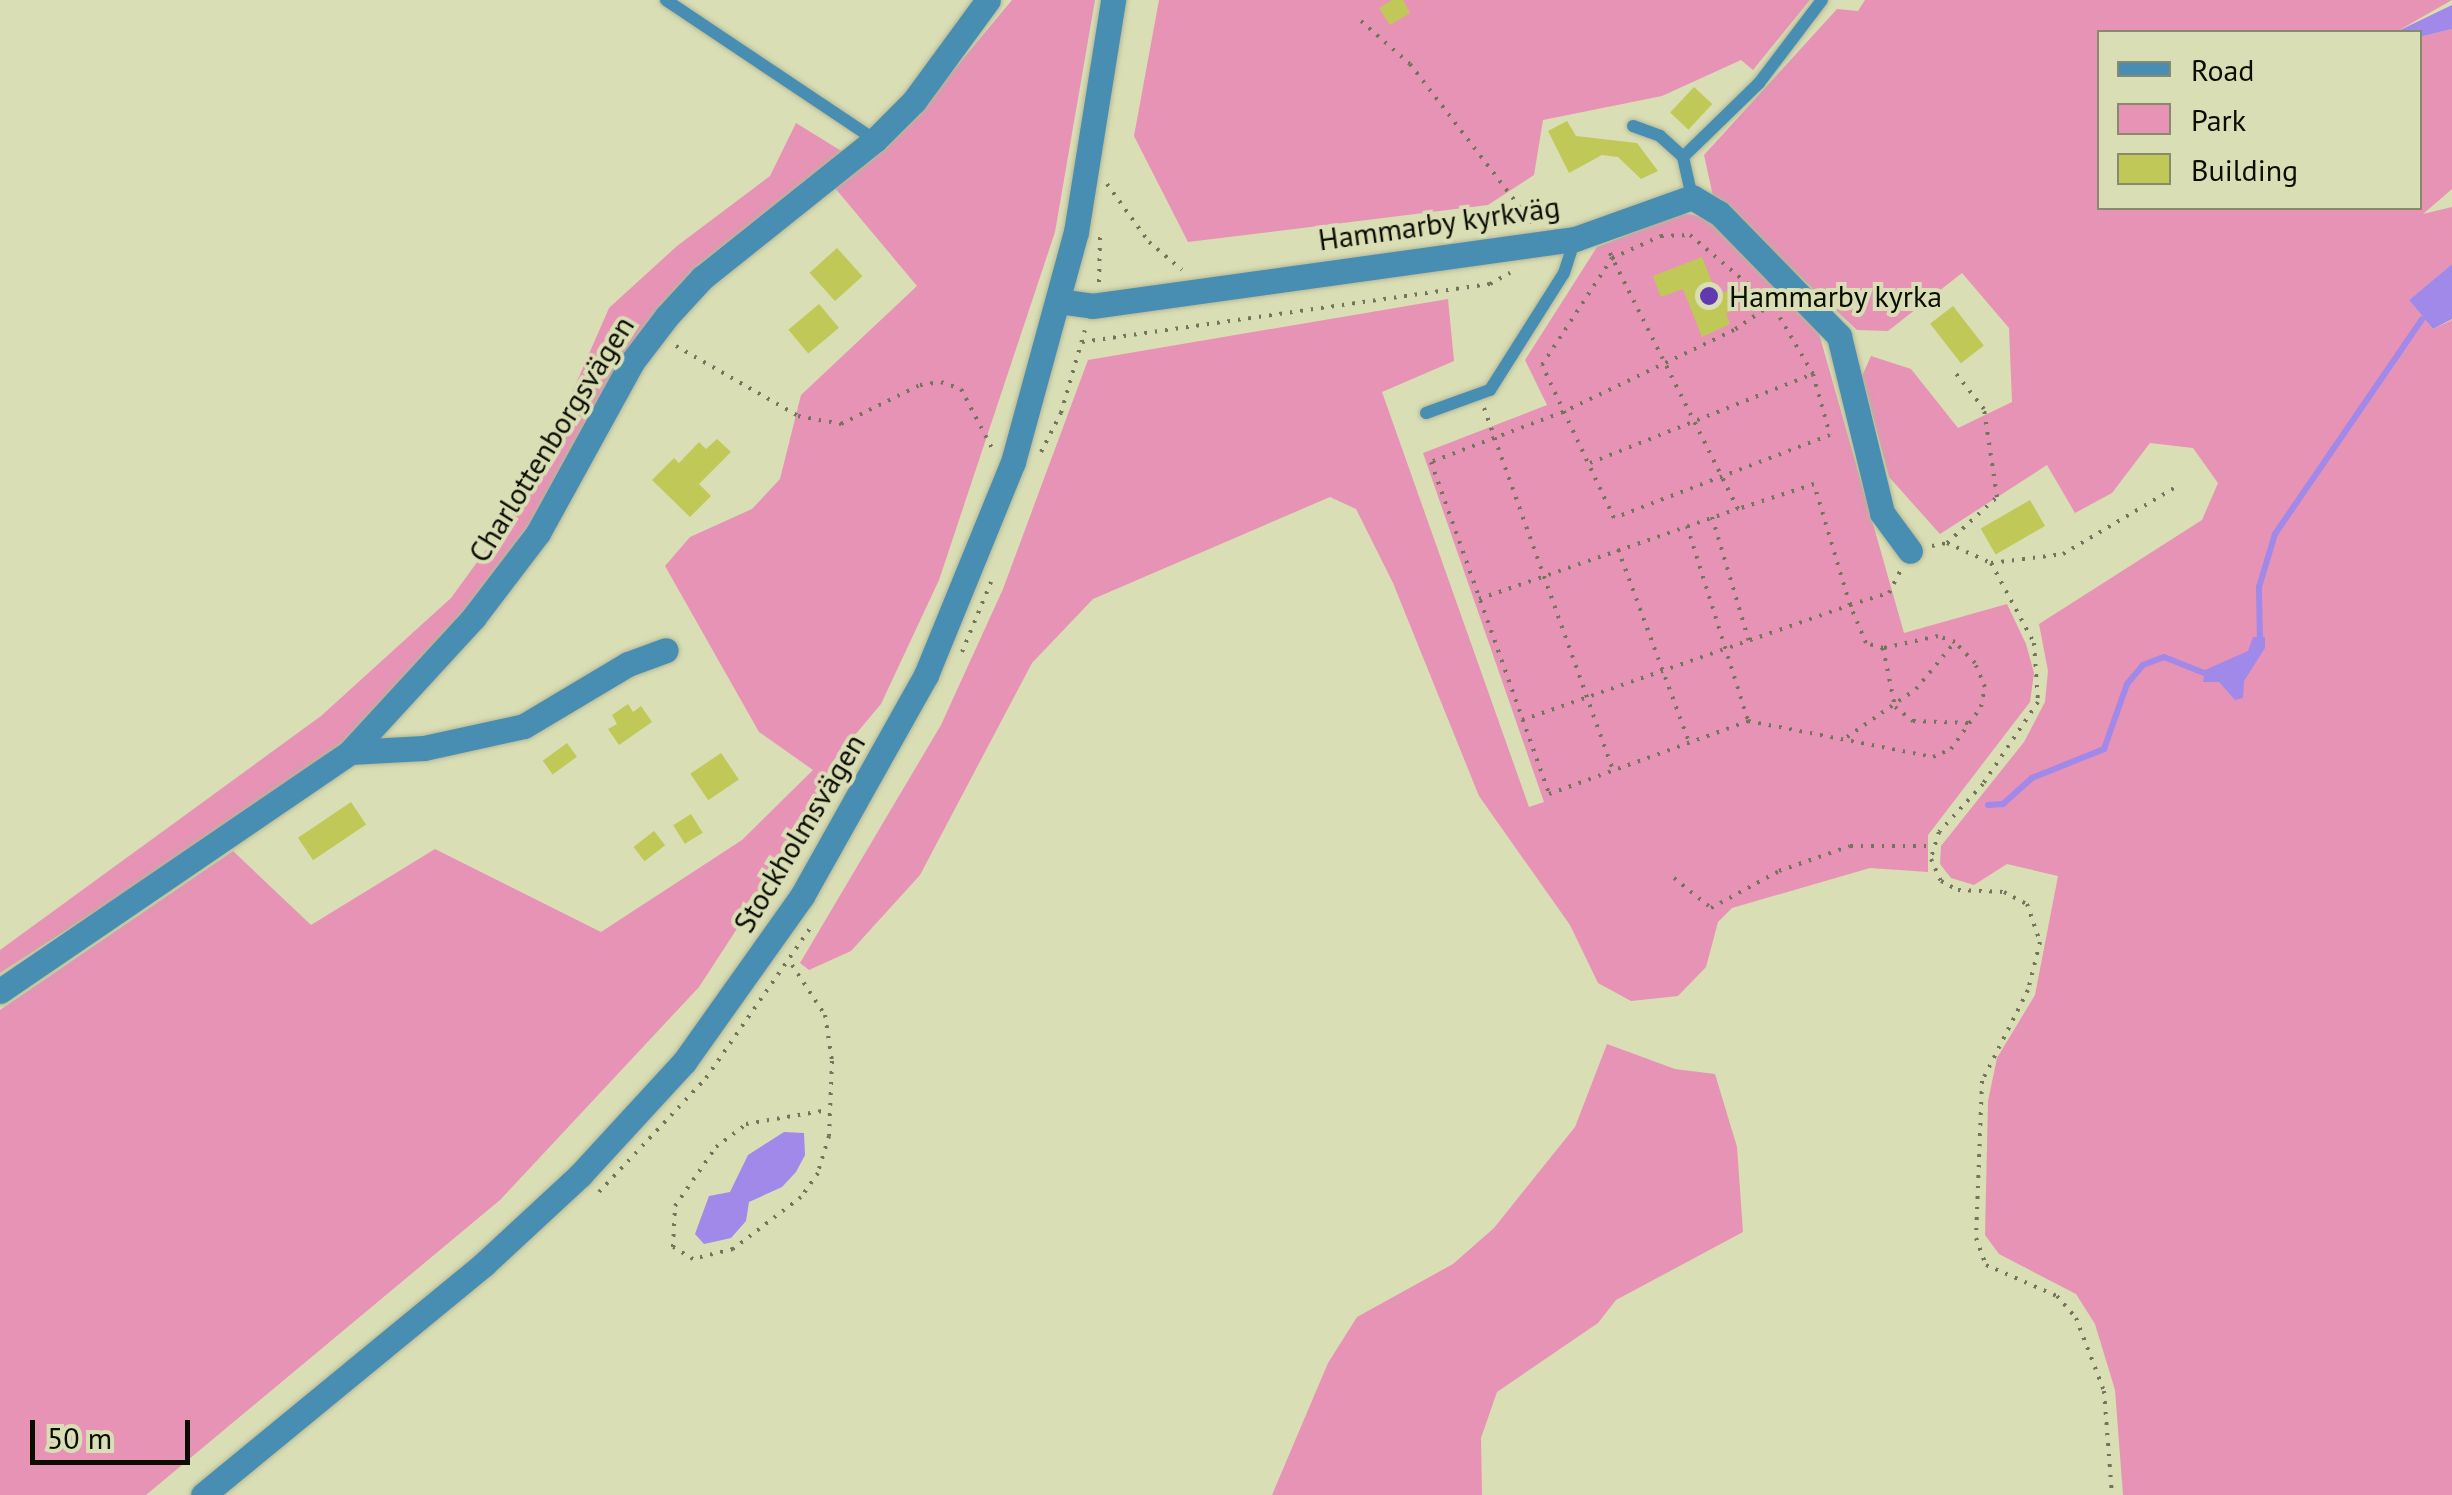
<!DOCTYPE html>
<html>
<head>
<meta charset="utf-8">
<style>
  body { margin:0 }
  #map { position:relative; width:2452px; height:1495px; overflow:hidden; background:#d9deb5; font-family:"PT Sans",sans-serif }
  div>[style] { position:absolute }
  .green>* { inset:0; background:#e693b6 }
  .water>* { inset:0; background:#a089e8 }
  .stream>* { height:6px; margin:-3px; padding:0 3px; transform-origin:3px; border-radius:3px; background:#a089e8 }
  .building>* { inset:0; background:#c0c958; transform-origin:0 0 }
  .path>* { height:4px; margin-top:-2px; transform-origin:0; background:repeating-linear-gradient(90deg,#72755b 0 2.5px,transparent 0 10.5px) }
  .roads { filter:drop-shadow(0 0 2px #b4b895) drop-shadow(0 0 2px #b4b895) }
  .service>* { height:12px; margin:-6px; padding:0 6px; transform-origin:6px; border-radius:6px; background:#488eb2 }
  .minor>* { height:25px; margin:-12.5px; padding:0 12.5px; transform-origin:12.5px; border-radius:12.5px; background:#488eb2 }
  .tertiary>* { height:25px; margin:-12.5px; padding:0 12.5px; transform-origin:12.5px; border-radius:12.5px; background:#488eb2 }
  .dots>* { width:28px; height:28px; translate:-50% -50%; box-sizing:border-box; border:5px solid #d9deb5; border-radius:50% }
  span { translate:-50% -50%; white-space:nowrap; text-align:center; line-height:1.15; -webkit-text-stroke:8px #d9deb5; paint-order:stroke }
  .street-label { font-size:30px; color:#0c0d02 }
  .poi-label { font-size:30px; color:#0c0d02 }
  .left { translate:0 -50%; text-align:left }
  .legend { position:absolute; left:2097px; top:30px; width:325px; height:180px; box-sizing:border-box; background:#d9deb5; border:2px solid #878a6d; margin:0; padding:12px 18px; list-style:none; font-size:30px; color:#0c0d02 }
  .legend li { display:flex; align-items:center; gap:20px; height:50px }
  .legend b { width:50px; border:2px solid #878a6d }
  .scale { position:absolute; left:30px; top:1420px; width:160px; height:45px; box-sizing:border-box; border:5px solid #0c0d02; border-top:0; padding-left:12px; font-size:30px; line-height:35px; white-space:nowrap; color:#0c0d02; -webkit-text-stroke:8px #d9deb5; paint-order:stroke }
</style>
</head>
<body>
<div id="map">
  <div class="green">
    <i style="clip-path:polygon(1012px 0,1095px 0,1055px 232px,939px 580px,881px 704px,833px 761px,796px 838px,699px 987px,500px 1200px,146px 1495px,0 1495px,0 1010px,233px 851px,311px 925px,435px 849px,601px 932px,742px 840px,813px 770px,759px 732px,665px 566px,690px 537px,752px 509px,780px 479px,801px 395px,917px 286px,835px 188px,902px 132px)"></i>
    <i style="clip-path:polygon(1159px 0,1810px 0,1753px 70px,1741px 60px,1662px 96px,1543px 120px,1534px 175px,1488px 205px,1188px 242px,1134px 136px)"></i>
    <i style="clip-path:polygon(1865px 0,2452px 0,2396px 32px,2100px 32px,2100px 208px,2420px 208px,2420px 37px,2452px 29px,2452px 189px,2423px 214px,2452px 207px,2452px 264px,2409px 300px,2433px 329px,2452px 320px,2452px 1495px,2123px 1495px,2115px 1390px,2095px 1324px,2076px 1294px,1999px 1254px,1985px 1235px,1988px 1101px,1997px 1058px,2035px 995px,2058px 876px,2007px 864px,1974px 885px,1951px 878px,1940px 864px,1941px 846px,2024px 742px,2045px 702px,2048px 671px,2039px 624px,2202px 520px,2218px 483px,2193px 448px,2150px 443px,2112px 493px,2075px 513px,2047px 465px,1940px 534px,1889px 477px,1862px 376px,1871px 356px,1911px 369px,1958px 428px,2012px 402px,2009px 328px,1962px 273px,1888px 331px,1857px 330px,1713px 196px,1704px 155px,1837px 9px,1858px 11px)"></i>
    <i style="clip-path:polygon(796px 123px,843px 152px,698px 265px,652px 318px,557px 486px,465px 612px,350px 736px,269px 799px,0 973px,0 950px,321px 716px,451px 598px,529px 491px,609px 308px,677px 246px,770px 176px)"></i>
    <i style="clip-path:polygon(1683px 213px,1708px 218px,1818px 330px,1904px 633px,2007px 604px,2026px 644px,2034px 673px,2030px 702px,1928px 835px,1928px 872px,1870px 868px,1732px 908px,1718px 922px,1706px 967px,1678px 996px,1631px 1001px,1598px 983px,1570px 925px,1479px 796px,1393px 583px,1356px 509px,1330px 497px,1093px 599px,1032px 663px,920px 875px,851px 951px,809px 970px,800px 963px,941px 725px,1003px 589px,1088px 360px,1448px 299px,1454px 361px,1382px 392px,1529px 807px,1544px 802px,1423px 453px,1547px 405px,1525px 360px,1597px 247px)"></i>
    <i style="clip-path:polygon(1607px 1044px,1675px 1069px,1715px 1074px,1737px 1147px,1743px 1232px,1616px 1300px,1598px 1323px,1497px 1392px,1481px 1438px,1482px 1495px,1272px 1495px,1328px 1363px,1357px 1317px,1453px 1264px,1494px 1228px,1575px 1127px)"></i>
  </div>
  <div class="water">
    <i style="clip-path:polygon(2452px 5px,2452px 29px,2420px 37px,2396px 32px)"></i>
    <i style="clip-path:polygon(2452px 264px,2452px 319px,2433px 329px,2409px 300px)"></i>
    <i style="clip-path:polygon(2253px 637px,2265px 637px,2265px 648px,2244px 681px,2243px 698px,2235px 700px,2219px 682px,2203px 682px,2205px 670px,2248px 651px)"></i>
    <i style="clip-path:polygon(784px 1132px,804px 1133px,805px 1155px,796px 1172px,782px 1187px,749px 1202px,746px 1221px,731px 1238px,704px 1244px,695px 1234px,709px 1196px,730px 1192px,748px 1155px)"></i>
  </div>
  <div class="stream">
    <i style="left:2260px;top:641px;width:54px;rotate:-91.1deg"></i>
    <i style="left:2259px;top:587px;width:55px;rotate:-73.2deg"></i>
    <i style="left:2275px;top:534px;width:260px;rotate:-55.6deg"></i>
    <i style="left:1988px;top:805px;width:15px;rotate:-4deg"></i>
    <i style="left:2003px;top:804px;width:39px;rotate:-42deg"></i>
    <i style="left:2032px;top:778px;width:78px;rotate:-21.9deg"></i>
    <i style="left:2104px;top:749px;width:69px;rotate:-70.5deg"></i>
    <i style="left:2127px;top:684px;width:25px;rotate:-50deg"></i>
    <i style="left:2143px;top:665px;width:22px;rotate:-21deg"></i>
    <i style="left:2164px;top:657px;width:48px;rotate:21.8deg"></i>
  </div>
  <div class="building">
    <i style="clip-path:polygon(1392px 0,1403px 0,1410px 13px,1390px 25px,1379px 8px)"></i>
    <i style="left:1694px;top:87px;width:25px;height:35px;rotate:43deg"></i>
    <i style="clip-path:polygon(1567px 121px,1576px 136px,1637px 143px,1658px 171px,1641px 179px,1618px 157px,1602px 155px,1569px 173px,1548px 131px)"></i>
    <i style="left:837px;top:248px;width:38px;height:37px;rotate:48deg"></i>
    <i style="clip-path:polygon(1702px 257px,1717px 295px,1730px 290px,1738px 309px,1726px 313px,1730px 324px,1702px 337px,1683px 289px,1661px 297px,1653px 276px)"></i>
    <i style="left:819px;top:304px;width:31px;height:40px;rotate:50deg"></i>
    <i style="left:1953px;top:306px;width:50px;height:29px;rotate:52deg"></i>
    <i style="clip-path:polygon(717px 439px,731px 452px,699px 484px,711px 496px,690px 517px,652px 480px,674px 458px,679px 463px,699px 442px,706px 449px)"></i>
    <i style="left:2030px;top:500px;width:30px;height:57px;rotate:60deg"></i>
    <i style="clip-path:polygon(628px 704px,633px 712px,641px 706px,652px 722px,619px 745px,608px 729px,617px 724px,612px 715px)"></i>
    <i style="left:567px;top:743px;width:17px;height:30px;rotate:54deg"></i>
    <i style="left:721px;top:753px;width:32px;height:37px;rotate:56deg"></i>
    <i style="left:351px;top:802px;width:27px;height:64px;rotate:56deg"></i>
    <i style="left:691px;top:814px;width:22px;height:21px;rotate:58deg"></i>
    <i style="left:654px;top:831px;width:18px;height:26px;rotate:52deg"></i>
  </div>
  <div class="path">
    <i style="left:1361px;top:21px;width:65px;rotate:41.3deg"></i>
    <i style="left:1410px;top:64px;width:200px;rotate:52.5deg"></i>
    <i style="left:1107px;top:184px;width:72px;rotate:54.1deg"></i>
    <i style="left:1149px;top:242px;width:43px;rotate:40.3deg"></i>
    <i style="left:1099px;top:282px;width:45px;rotate:-88.7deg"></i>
    <i style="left:1082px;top:342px;width:412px;rotate:-8.1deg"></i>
    <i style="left:1490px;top:284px;width:23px;rotate:-29deg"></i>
    <i style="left:676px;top:346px;width:141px;rotate:29.8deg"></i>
    <i style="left:798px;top:416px;width:44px;rotate:10.5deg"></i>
    <i style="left:841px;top:424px;width:88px;rotate:-26.3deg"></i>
    <i style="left:920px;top:385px;width:21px;rotate:-8deg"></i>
    <i style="left:941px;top:382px;width:21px;rotate:19deg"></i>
    <i style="left:961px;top:389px;width:69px;rotate:62.3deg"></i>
    <i style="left:1813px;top:374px;width:81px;rotate:-120.4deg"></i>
    <i style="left:1772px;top:304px;width:46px;rotate:145.6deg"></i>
    <i style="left:1734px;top:330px;width:190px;rotate:154.4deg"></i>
    <i style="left:1563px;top:412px;width:141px;rotate:159.3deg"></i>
    <i style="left:1431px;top:462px;width:352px;rotate:70.4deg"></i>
    <i style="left:1549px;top:794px;width:212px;rotate:-20.1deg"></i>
    <i style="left:1748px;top:721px;width:188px;rotate:11deg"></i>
    <i style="left:1933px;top:757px;width:20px;rotate:-24deg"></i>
    <i style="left:1951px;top:749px;width:52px;rotate:-54.5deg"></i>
    <i style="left:1981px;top:707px;width:20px;rotate:-79deg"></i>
    <i style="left:1985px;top:687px;width:26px;rotate:-113deg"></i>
    <i style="left:1975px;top:663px;width:29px;rotate:-134deg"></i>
    <i style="left:1955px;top:642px;width:18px;rotate:-161deg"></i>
    <i style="left:1938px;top:636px;width:56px;rotate:167.7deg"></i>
    <i style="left:1883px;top:648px;width:18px;rotate:-164deg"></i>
    <i style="left:1866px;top:643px;width:41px;rotate:-112.8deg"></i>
    <i style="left:1850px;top:605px;width:41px;rotate:-17.1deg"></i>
    <i style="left:1889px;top:593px;width:25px;rotate:-63deg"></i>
    <i style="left:1484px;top:408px;width:384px;rotate:70.4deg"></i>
    <i style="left:1041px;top:452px;width:44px;rotate:-62.9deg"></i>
    <i style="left:1061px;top:413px;width:86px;rotate:-73.9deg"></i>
    <i style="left:1590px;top:463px;width:240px;rotate:-21.8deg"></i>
    <i style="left:1813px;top:374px;width:63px;rotate:74.4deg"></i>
    <i style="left:1830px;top:435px;width:231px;rotate:159deg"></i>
    <i style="left:1614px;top:518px;width:169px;rotate:-115.2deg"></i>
    <i style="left:1542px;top:365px;width:128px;rotate:-56.8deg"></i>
    <i style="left:1612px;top:258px;width:54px;rotate:-24.2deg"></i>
    <i style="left:1661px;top:236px;width:29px;rotate:-2deg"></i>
    <i style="left:1690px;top:235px;width:105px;rotate:40.4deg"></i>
    <i style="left:1712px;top:517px;width:129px;rotate:73.4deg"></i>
    <i style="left:1687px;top:526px;width:204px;rotate:72.6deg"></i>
    <i style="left:1947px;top:543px;width:68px;rotate:-42.6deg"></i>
    <i style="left:1997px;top:497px;width:89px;rotate:-98.4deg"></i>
    <i style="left:1984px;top:409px;width:50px;rotate:-128.5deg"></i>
    <i style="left:1932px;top:546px;width:15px;rotate:-11deg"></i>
    <i style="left:1947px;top:543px;width:48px;rotate:24.4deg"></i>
    <i style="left:1991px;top:563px;width:73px;rotate:-7.1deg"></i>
    <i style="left:2063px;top:554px;width:129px;rotate:-30.7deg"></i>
    <i style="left:1618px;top:549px;width:206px;rotate:69.8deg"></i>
    <i style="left:1991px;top:563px;width:91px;rotate:61.7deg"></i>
    <i style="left:2034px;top:643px;width:59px;rotate:86.1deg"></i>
    <i style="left:2038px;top:702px;width:99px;rotate:123.9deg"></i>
    <i style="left:1983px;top:784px;width:65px;rotate:132.5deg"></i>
    <i style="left:1939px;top:832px;width:28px;rotate:107deg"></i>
    <i style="left:1931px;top:859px;width:24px;rotate:66deg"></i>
    <i style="left:1941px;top:881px;width:19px;rotate:28deg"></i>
    <i style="left:1958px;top:890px;width:46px;rotate:2.5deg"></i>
    <i style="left:2004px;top:892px;width:26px;rotate:28deg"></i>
    <i style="left:2027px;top:904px;width:40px;rotate:71.1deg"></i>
    <i style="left:2040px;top:942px;width:49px;rotate:104deg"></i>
    <i style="left:2028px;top:990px;width:102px;rotate:116.8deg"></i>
    <i style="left:1982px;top:1081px;width:157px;rotate:92.2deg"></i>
    <i style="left:1976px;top:1238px;width:29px;rotate:70deg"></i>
    <i style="left:1986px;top:1265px;width:77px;rotate:23.6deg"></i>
    <i style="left:2057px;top:1296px;width:29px;rotate:49deg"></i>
    <i style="left:2076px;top:1318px;width:78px;rotate:69deg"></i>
    <i style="left:2104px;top:1391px;width:104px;rotate:85.6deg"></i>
    <i style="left:1479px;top:599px;width:274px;rotate:-19.2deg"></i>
    <i style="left:1883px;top:648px;width:60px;rotate:78.5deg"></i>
    <i style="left:1895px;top:707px;width:23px;rotate:38deg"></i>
    <i style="left:1913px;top:721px;width:57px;rotate:2deg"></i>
    <i style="left:962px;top:652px;width:76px;rotate:-67.5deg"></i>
    <i style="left:1522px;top:720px;width:348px;rotate:-19.3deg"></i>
    <i style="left:1850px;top:605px;width:126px;rotate:-106.6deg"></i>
    <i style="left:1814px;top:484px;width:80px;rotate:161.8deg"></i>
    <i style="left:1738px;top:509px;width:291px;rotate:-116.6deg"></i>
    <i style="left:1847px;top:737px;width:84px;rotate:-34.8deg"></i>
    <i style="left:1916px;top:689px;width:61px;rotate:-50.3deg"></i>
    <i style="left:1674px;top:878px;width:48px;rotate:39deg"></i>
    <i style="left:1711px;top:908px;width:77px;rotate:-28.6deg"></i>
    <i style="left:1779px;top:871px;width:75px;rotate:-19.4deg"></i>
    <i style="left:1850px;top:846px;width:83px"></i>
    <i style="left:792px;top:965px;width:60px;rotate:56.6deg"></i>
    <i style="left:825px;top:1015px;width:47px;rotate:81.3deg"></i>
    <i style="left:832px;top:1061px;width:75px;rotate:92.3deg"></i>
    <i style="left:829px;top:1136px;width:39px;rotate:107deg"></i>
    <i style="left:818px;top:1173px;width:29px;rotate:125deg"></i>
    <i style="left:801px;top:1197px;width:86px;rotate:142.6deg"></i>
    <i style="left:733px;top:1249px;width:41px;rotate:166deg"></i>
    <i style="left:693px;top:1259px;width:23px;rotate:-149deg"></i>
    <i style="left:673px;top:1247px;width:41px;rotate:-87.2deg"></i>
    <i style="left:675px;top:1206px;width:72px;rotate:-55.2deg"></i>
    <i style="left:716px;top:1147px;width:38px;rotate:-37deg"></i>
    <i style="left:746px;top:1124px;width:83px;rotate:-9.7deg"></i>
    <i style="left:599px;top:1192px;width:156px;rotate:-46.8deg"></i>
    <i style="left:706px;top:1078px;width:184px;rotate:-55.2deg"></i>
  </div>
  <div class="roads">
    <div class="service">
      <i style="left:666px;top:0;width:252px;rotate:33.8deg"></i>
      <i style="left:1633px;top:126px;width:29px;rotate:20deg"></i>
      <i style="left:1660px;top:136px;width:31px;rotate:42deg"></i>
      <i style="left:1692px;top:197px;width:41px;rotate:-102.7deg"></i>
      <i style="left:1683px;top:157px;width:106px;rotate:-44.2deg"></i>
      <i style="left:1759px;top:83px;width:104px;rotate:-52.8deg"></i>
      <i style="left:1426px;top:413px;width:68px;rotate:-19.8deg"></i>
      <i style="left:1490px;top:390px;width:138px;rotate:-57.7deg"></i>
      <i style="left:1564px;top:273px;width:36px;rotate:-72deg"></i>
    </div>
    <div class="minor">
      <i style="left:1058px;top:301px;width:34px;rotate:8deg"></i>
      <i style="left:1092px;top:306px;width:488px;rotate:-7.9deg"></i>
      <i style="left:1575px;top:239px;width:124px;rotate:-19.7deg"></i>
      <i style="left:1692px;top:197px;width:31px;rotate:31deg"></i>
      <i style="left:1719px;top:213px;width:172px;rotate:45.7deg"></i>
      <i style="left:1839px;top:336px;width:182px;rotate:76.3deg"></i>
      <i style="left:1882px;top:513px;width:47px;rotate:53.6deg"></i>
      <i style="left:350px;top:752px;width:74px;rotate:-3.1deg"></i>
      <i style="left:424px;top:748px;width:102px;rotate:-12.4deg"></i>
      <i style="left:524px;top:726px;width:121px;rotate:-30.8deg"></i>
      <i style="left:628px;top:664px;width:40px;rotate:-20.2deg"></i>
      <i style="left:0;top:991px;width:424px;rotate:-34.3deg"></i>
      <i style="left:350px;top:752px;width:183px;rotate:-47.4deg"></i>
      <i style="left:474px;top:617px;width:106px;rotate:-52.7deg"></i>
      <i style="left:538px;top:533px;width:195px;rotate:-61.2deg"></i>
      <i style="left:632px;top:362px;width:58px;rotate:-52.7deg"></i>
      <i style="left:667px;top:316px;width:52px;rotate:-47.4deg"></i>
      <i style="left:702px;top:278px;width:221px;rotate:-38.6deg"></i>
      <i style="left:875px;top:140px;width:55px;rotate:-45deg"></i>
      <i style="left:914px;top:101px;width:125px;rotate:-53.8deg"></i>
    </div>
    <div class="tertiary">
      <i style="left:203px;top:1495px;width:364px;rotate:-39.4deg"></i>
      <i style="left:484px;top:1264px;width:131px;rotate:-42.8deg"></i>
      <i style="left:580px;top:1175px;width:154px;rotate:-47.4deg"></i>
      <i style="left:684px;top:1062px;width:204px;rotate:-54.6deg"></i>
      <i style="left:802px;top:896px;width:253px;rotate:-60.7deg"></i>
      <i style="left:926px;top:675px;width:230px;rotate:-67.8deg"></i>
      <i style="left:1013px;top:462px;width:238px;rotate:-74.7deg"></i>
      <i style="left:1076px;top:232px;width:235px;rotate:-80.9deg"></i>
    </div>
  </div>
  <div class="dots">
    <i style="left:1709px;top:296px;background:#6139b1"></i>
  </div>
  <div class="street-label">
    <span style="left:1439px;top:223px;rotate:-8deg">Hammarby kyrkväg</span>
    <span style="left:551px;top:439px;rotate:-58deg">Charlottenborgsvägen</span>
    <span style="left:799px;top:833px;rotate:-59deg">Stockholmsvägen</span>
  </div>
  <div class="poi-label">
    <span class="left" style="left:1729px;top:296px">Hammarby kyrka</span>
  </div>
  <ul class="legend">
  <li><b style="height:12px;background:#488eb2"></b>Road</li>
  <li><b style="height:28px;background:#e693b6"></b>Park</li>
  <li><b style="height:28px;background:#c0c958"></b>Building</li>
  </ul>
  <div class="scale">50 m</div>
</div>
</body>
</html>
